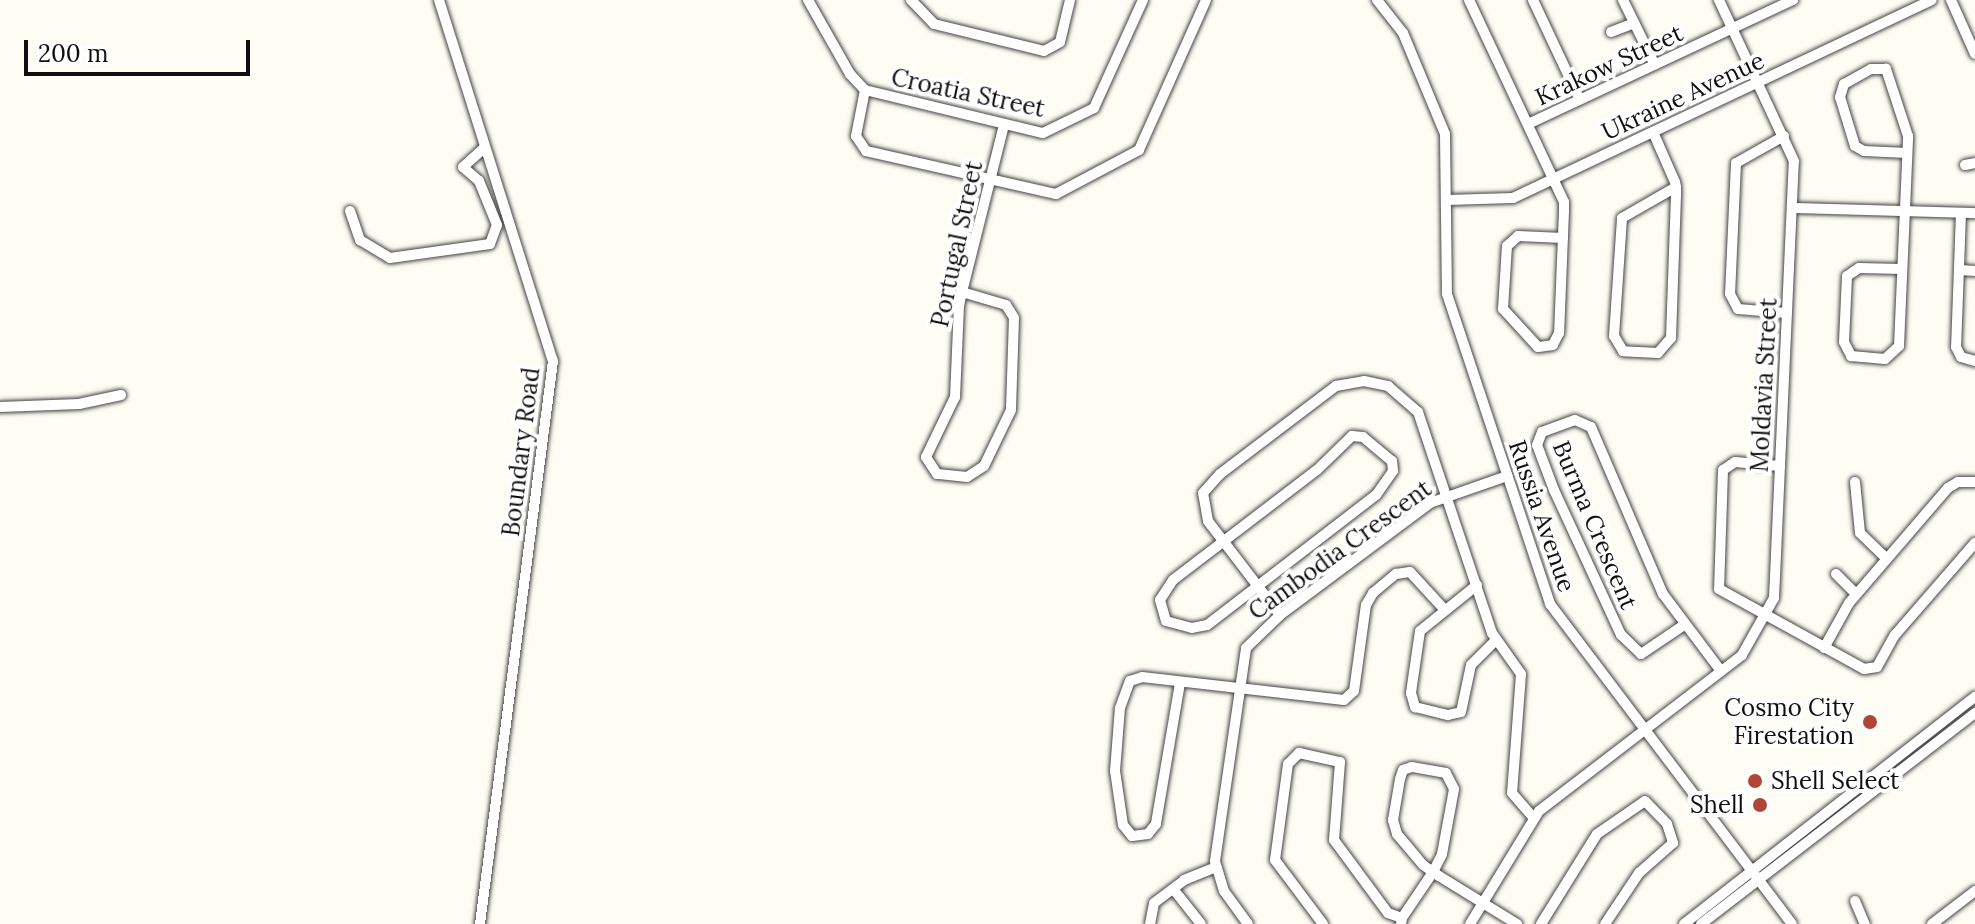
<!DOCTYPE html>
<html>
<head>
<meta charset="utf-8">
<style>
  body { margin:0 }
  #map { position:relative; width:1975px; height:924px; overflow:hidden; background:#fefdf4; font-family:Lora,serif }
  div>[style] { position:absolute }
  .roads { filter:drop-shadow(0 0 2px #434343) drop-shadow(0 0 2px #434343) }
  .minor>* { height:10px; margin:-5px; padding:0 5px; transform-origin:5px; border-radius:5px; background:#fff }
  .dots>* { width:22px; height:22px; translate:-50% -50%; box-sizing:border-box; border:4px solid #fff; border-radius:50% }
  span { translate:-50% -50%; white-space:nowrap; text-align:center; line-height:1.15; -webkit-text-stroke:8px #fff; paint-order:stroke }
  .street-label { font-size:24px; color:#101010 }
  .poi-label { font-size:24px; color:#101010 }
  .right { translate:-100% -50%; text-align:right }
  .left { translate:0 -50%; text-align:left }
  .scale { position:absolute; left:24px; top:40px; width:226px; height:36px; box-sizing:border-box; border:4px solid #101010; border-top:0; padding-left:10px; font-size:24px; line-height:28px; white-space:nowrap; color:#101010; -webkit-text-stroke:6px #fff; paint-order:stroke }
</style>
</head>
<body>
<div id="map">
  <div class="roads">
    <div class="minor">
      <i style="left:439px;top:0;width:379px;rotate:72.5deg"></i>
      <i style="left:553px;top:361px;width:568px;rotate:97.39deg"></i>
      <i style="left:808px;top:0;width:85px;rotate:60.4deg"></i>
      <i style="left:850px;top:74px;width:22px;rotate:47deg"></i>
      <i style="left:865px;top:90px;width:183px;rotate:13.6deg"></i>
      <i style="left:1043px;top:133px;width:57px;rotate:-26.1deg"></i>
      <i style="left:1094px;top:108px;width:119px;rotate:-65.6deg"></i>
      <i style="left:911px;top:0;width:33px;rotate:46deg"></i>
      <i style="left:934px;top:24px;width:113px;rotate:13.8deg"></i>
      <i style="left:1044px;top:51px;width:18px;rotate:-29deg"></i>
      <i style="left:1060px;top:42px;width:43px;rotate:-76.6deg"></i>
      <i style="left:1377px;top:0;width:42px;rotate:51.8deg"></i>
      <i style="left:1403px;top:33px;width:109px;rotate:67.4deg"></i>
      <i style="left:1445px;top:134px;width:160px;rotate:89.3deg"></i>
      <i style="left:1447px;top:294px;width:327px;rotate:71.6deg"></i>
      <i style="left:1550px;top:604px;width:401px;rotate:52.9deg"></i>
      <i style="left:1469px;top:0;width:223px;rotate:64.8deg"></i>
      <i style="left:1564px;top:202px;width:9px;rotate:90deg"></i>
      <i style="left:1564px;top:211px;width:122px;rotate:92.3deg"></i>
      <i style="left:1559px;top:333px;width:13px;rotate:117deg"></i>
      <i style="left:1553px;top:345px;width:15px;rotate:172deg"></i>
      <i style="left:1538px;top:347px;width:52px;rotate:-132.6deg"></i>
      <i style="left:1503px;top:309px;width:63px;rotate:-86.4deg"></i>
      <i style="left:1507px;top:246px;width:15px;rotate:-42deg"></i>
      <i style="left:1518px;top:236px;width:45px;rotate:2.5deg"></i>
      <i style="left:1533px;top:0;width:110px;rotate:64.8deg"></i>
      <i style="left:1623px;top:0;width:72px;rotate:63.8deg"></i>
      <i style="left:1951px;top:0;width:59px;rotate:66deg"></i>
      <i style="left:1611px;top:32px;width:25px;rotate:-21deg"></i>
      <i style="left:865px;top:90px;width:47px;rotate:101.1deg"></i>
      <i style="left:856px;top:136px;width:18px;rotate:56deg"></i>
      <i style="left:866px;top:151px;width:195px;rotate:12.8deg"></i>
      <i style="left:1056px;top:194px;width:94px;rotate:-27.9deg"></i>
      <i style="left:1139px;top:150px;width:164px;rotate:-65.9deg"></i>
      <i style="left:1528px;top:124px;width:293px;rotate:-25.1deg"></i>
      <i style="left:1653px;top:132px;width:55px;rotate:66.3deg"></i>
      <i style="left:1675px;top:182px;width:5px;rotate:79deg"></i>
      <i style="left:1676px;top:187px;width:8px;rotate:90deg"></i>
      <i style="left:1676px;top:195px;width:143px;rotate:92deg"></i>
      <i style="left:1671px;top:338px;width:20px;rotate:131deg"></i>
      <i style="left:1658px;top:353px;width:35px;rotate:-177deg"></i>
      <i style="left:1623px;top:351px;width:17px;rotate:-121deg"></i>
      <i style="left:1614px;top:336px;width:118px;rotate:-86.1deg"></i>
      <i style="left:1622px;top:218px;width:62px;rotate:-29.9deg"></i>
      <i style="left:1784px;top:136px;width:55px;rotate:150.6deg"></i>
      <i style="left:1736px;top:163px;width:131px;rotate:92.6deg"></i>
      <i style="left:1730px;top:294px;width:17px;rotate:62deg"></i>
      <i style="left:1738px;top:309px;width:49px;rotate:4.7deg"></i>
      <i style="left:1965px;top:165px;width:10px;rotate:-11deg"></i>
      <i style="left:1447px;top:200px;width:66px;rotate:-1.7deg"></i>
      <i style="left:1513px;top:198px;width:463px;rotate:-25.3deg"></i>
      <i style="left:1792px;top:208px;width:183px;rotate:1.6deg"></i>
      <i style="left:350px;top:211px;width:31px;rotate:71deg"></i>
      <i style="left:360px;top:240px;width:35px;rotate:31deg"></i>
      <i style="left:390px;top:258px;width:101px;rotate:-8deg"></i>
      <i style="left:490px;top:244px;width:20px;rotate:-70deg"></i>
      <i style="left:497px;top:225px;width:48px;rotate:-112.2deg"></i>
      <i style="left:479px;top:181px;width:21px;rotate:-139deg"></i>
      <i style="left:463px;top:167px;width:28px;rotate:-42deg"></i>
      <i style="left:1961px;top:213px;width:134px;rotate:92.1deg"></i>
      <i style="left:1956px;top:347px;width:11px;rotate:63deg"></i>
      <i style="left:1961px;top:357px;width:15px;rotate:16deg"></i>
      <i style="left:1902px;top:269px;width:43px;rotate:-178.7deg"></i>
      <i style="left:1859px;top:268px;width:14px;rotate:146deg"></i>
      <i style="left:1847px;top:276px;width:66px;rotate:92.6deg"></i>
      <i style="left:1844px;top:342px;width:16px;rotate:63deg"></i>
      <i style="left:1851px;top:356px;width:34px;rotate:5deg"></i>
      <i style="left:1885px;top:359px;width:19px;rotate:-43deg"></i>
      <i style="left:1899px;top:346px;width:210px;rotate:-87.5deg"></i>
      <i style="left:1908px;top:136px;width:71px;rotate:-108.2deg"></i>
      <i style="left:1886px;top:69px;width:15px;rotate:180deg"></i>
      <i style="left:1871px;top:69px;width:31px;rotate:151deg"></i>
      <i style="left:1844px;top:84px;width:14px;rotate:107deg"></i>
      <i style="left:1840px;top:97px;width:51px;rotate:73deg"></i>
      <i style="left:1855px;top:146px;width:10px;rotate:29deg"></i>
      <i style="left:1864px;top:151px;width:43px;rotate:2.7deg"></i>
      <i style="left:1960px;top:270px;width:15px;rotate:4deg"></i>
      <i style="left:962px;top:292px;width:46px;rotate:16.5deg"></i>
      <i style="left:1006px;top:305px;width:15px;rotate:58deg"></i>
      <i style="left:1014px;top:318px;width:92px;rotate:91.9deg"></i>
      <i style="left:1011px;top:410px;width:62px;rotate:115.7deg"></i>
      <i style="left:984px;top:466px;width:20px;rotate:147deg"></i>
      <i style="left:967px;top:477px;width:30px;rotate:-174deg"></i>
      <i style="left:937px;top:474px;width:20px;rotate:-123deg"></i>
      <i style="left:926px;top:457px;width:67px;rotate:-64.2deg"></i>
      <i style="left:955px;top:397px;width:91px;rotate:-87.5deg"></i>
      <i style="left:959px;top:306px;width:14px;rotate:-78deg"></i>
      <i style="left:962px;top:292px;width:172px;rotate:-75.9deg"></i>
      <i style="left:0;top:407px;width:79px;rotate:-2.2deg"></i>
      <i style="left:79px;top:404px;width:43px;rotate:-12.1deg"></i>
      <i style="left:1352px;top:436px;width:11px;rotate:5deg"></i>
      <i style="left:1363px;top:437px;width:38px;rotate:40deg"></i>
      <i style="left:1392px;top:461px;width:10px;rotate:84deg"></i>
      <i style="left:1393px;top:471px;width:29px;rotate:125deg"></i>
      <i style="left:1376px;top:495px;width:213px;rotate:142.4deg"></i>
      <i style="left:1207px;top:625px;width:15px;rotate:169deg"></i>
      <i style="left:1192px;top:628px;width:27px;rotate:-165deg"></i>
      <i style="left:1166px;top:621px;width:22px;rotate:-106deg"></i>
      <i style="left:1160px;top:600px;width:24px;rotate:-57deg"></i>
      <i style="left:1173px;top:580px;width:181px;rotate:-37.4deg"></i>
      <i style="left:1317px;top:470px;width:49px;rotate:-44.2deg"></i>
      <i style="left:1780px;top:466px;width:45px;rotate:-174.9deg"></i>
      <i style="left:1735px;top:462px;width:14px;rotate:146deg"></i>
      <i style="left:1723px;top:470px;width:119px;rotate:91.9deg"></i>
      <i style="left:1719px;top:589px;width:166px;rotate:28.9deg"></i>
      <i style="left:1864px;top:669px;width:13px;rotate:-9deg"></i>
      <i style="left:1877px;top:667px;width:37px;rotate:-61deg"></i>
      <i style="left:1895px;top:635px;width:122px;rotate:-49deg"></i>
      <i style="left:1855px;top:482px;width:51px;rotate:84.4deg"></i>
      <i style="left:1860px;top:533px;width:37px;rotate:44deg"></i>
      <i style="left:1836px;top:574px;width:28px;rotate:45deg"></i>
      <i style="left:1477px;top:585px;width:73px;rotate:141.1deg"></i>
      <i style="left:1420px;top:631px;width:63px;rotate:98.3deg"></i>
      <i style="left:1411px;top:693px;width:15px;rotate:74deg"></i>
      <i style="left:1415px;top:707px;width:34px;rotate:14deg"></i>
      <i style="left:1448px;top:715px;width:13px;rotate:-13deg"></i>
      <i style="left:1461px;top:712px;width:48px;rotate:-78deg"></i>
      <i style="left:1471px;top:665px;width:35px;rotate:-45deg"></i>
      <i style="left:1280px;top:615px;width:118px;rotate:-127.5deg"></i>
      <i style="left:1208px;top:521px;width:28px;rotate:-100deg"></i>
      <i style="left:1203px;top:493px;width:25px;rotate:-48deg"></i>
      <i style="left:1220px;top:474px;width:146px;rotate:-37.2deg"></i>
      <i style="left:1336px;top:386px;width:28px;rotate:-10deg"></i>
      <i style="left:1364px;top:381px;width:25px;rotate:12deg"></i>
      <i style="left:1388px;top:386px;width:40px;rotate:41deg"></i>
      <i style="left:1418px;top:412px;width:233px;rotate:71.5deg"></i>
      <i style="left:1492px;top:633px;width:50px;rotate:54.7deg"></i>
      <i style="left:1521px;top:674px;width:119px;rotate:94.3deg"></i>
      <i style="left:1512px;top:793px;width:33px;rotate:49deg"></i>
      <i style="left:1684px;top:625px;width:52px;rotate:146deg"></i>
      <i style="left:1641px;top:654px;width:28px;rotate:-136deg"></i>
      <i style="left:1621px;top:635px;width:160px;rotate:-114.8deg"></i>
      <i style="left:1554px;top:490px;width:48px;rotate:-110.7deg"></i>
      <i style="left:1537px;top:445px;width:14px;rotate:-69deg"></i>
      <i style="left:1542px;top:432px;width:35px;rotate:-20deg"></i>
      <i style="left:1575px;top:420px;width:17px;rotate:24deg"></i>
      <i style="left:1591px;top:427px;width:182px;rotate:66.7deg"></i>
      <i style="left:1663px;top:594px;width:96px;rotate:53deg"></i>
      <i style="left:1824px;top:648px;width:51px;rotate:-60.9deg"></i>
      <i style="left:1849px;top:603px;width:152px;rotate:-49.3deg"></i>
      <i style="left:1948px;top:488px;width:12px;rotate:-31deg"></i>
      <i style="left:1958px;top:482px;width:17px"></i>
      <i style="left:1180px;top:683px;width:143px;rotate:99.7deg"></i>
      <i style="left:1156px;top:824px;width:13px;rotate:129deg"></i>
      <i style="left:1148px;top:834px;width:16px;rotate:173deg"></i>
      <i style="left:1132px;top:836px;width:14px;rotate:-129deg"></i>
      <i style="left:1123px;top:825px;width:55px;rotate:-98.4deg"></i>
      <i style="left:1115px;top:771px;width:63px;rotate:-85.5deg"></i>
      <i style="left:1120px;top:708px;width:29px;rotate:-70deg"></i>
      <i style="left:1130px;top:681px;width:13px;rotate:-18deg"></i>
      <i style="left:1142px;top:677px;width:203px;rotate:6.5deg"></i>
      <i style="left:1344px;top:700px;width:13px;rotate:-42deg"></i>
      <i style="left:1354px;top:691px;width:87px;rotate:-82.1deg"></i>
      <i style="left:1366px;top:605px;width:14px;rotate:-60deg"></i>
      <i style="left:1373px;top:593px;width:30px;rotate:-40deg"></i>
      <i style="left:1396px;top:574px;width:14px;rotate:-8deg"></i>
      <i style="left:1410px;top:572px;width:50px;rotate:47.4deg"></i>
      <i style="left:1174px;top:890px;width:43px;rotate:51.5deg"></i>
      <i style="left:1855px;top:901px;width:25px;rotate:67deg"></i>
      <i style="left:1150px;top:924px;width:21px;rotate:-79deg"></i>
      <i style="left:1154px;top:903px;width:38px;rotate:-37deg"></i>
      <i style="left:1184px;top:880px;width:35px;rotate:-22deg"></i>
      <i style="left:1248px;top:924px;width:41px;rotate:-126deg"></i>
      <i style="left:1224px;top:891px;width:31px;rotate:-107deg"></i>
      <i style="left:1215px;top:861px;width:215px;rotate:-81.7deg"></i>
      <i style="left:1246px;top:648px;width:47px;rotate:-44.1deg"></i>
      <i style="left:1280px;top:615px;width:187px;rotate:-36.7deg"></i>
      <i style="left:1430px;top:503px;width:82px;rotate:-19.3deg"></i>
      <i style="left:1323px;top:924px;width:80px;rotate:-126.9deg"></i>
      <i style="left:1275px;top:860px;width:97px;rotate:-82.3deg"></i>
      <i style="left:1288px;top:764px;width:16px;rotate:-45deg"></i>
      <i style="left:1299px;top:753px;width:42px;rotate:12.4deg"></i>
      <i style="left:1340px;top:762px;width:78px;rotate:94.4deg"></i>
      <i style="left:1334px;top:840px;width:91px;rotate:53.5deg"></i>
      <i style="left:1388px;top:913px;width:15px;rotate:20deg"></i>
      <i style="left:1401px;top:924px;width:6px;rotate:-81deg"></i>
      <i style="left:1402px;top:918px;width:55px;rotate:-56deg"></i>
      <i style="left:1433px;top:872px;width:20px;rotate:-63deg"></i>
      <i style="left:1442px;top:854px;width:66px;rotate:-79.5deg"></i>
      <i style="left:1454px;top:789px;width:18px;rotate:-117deg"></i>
      <i style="left:1446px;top:773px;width:35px;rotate:-170deg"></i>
      <i style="left:1412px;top:767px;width:9px;rotate:162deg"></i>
      <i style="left:1403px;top:770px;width:9px;rotate:108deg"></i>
      <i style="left:1400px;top:779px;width:42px;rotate:99.7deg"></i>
      <i style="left:1393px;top:820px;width:15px;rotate:74deg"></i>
      <i style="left:1397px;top:834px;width:40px;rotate:50deg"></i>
      <i style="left:1423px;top:865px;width:12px;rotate:35deg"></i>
      <i style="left:1433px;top:872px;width:7px;rotate:34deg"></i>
      <i style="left:1439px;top:876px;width:92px;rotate:31.6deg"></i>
      <i style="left:1470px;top:924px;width:132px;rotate:-58.6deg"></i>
      <i style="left:1539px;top:811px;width:256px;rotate:-37.5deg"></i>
      <i style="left:1742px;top:655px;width:65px;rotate:-60.7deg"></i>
      <i style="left:1774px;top:598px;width:437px;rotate:-87.4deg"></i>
      <i style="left:1794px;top:161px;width:178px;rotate:-115deg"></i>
      <i style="left:1541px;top:924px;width:106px;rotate:-58.1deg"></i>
      <i style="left:1597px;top:834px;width:58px;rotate:-34.5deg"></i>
      <i style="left:1645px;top:801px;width:32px;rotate:46deg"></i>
      <i style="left:1667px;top:824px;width:20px;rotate:72deg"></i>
      <i style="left:1673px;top:843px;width:45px;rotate:138.6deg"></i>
      <i style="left:1639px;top:873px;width:61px;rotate:123.7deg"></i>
      <i style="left:1684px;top:924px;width:369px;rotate:-38deg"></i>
      <i style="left:1701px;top:924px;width:346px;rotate:-37.6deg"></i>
      <i style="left:1932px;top:924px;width:54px;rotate:-37.5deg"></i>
    </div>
  </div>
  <div class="dots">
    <i style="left:1870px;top:722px;background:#b14536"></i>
    <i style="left:1755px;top:781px;background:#b14536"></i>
    <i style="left:1760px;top:805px;background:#b14536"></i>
  </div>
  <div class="street-label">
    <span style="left:1609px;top:65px;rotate:-25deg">Krakow Street</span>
    <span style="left:968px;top:93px;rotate:12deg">Croatia Street</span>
    <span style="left:1683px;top:96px;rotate:-25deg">Ukraine Avenue</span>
    <span style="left:957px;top:244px;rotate:-78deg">Portugal Street</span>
    <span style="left:1764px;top:385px;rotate:-87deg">Moldavia Street</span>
    <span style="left:521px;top:452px;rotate:-83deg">Boundary Road</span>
    <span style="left:1542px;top:516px;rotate:71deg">Russia Avenue</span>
    <span style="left:1595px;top:525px;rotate:67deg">Burma Crescent</span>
    <span style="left:1340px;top:550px;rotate:-36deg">Cambodia Crescent</span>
  </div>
  <div class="poi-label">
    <span class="right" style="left:1854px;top:722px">Cosmo City<br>Firestation</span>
    <span class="left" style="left:1771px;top:781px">Shell Select</span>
    <span class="right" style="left:1744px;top:805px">Shell</span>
  </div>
  <div class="scale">200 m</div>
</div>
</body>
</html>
